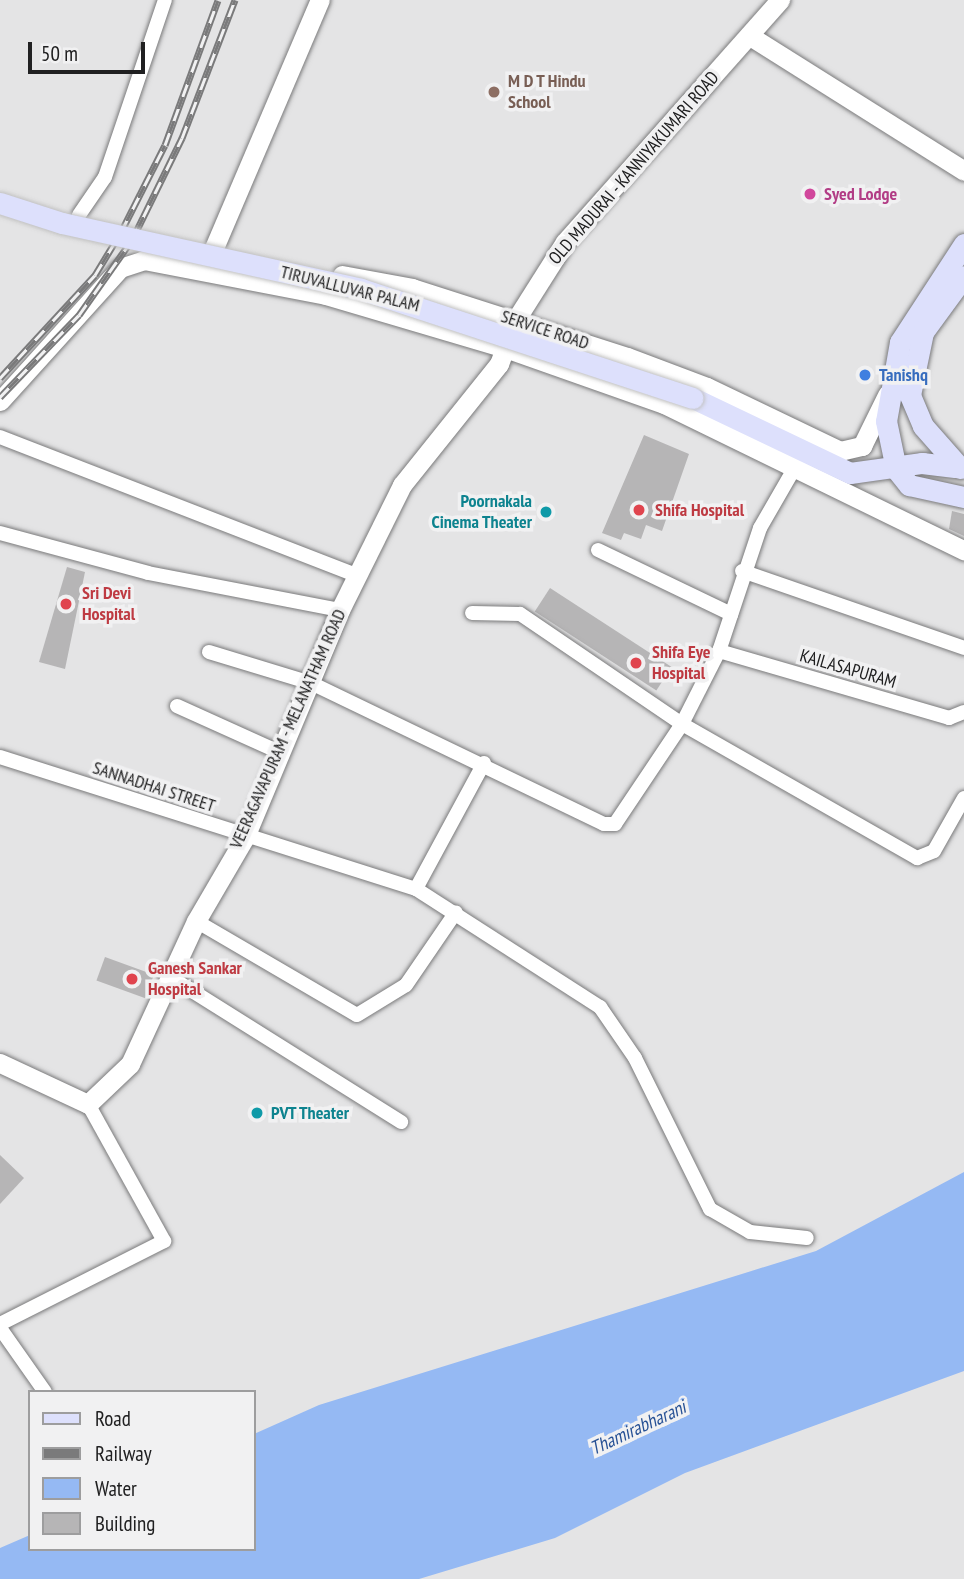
<!DOCTYPE html>
<html>
<head>
<meta charset="utf-8">
<style>
  body { margin:0 }
  #map { position:relative; width:964px; height:1579px; overflow:hidden; background:#e4e4e5; font-family:"PT Sans Narrow",sans-serif }
  div>[style] { position:absolute }
  .water>* { inset:0; background:#95b9f3 }
  .building>* { inset:0; background:#b6b5b6; transform-origin:0 0 }
  .roads { filter:drop-shadow(0 0 2px #7a7a7b) drop-shadow(0 0 2px #7a7a7b) }
  .street>* { height:14px; margin:-7px; padding:0 7px; transform-origin:7px; border-radius:7px; background:#fff }
  .secondary>* { height:19px; margin:-9.5px; padding:0 9.5px; transform-origin:9.5px; border-radius:9.5px; background:#fff }
  .primary>* { height:21px; margin:-10.5px; padding:0 10.5px; transform-origin:10.5px; border-radius:10.5px; background:#dde0fc }
  .rail>* { height:7px; margin-top:-3.5px; transform-origin:0; background:repeating-linear-gradient(90deg,#f1f1f2 0 13px,#7a7a7b 0 26px); box-sizing:border-box; border-block:2px solid #7a7a7b }
  .bridges { filter:drop-shadow(0 0 2px #c1c1c1) drop-shadow(0 0 2px #c1c1c1) }
  .primary-bridge>* { height:21px; margin:-10.5px; padding:0 10.5px; transform-origin:10.5px; border-radius:10.5px; background:#dde0fc }
  .dots>* { width:19px; height:19px; translate:-50% -50%; box-sizing:border-box; border:4px solid #f1f1f2; border-radius:50% }
  span { translate:-50% -50%; white-space:nowrap; text-align:center; line-height:1.15; -webkit-text-stroke:7px #f1f1f2; paint-order:stroke }
  .education-label { font-size:18px; color:#785e54; font-weight:700 }
  .left { translate:0 -50%; text-align:left }
  .street-label { font-size:18px; color:#202021 }
  .hotel-label { font-size:18px; color:#b23c85; font-weight:700 }
  .shop-label { font-size:18px; color:#366cbe; font-weight:700 }
  .culture-label { font-size:18px; color:#0d838f; font-weight:700 }
  .right { translate:-100% -50%; text-align:right }
  .health-label { font-size:18px; color:#be3a42; font-weight:700 }
  .water-label { font-size:19px; color:#275195; font-style:italic }
  .legend { position:absolute; left:28px; top:1390px; width:228px; height:161px; box-sizing:border-box; background:#f1f1f2; border:2px solid #9d9d9e; margin:0; padding:9px 12px; list-style:none; font-size:21px; color:#202021 }
  .legend li { display:flex; align-items:center; gap:14px; height:35px }
  .legend b { width:35px; border:2px solid #9d9d9e }
  .scale { position:absolute; left:28px; top:42px; width:117px; height:32px; box-sizing:border-box; border:4px solid #202021; border-top:0; padding-left:9px; font-size:21px; line-height:24px; white-space:nowrap; color:#202021; -webkit-text-stroke:5px #f1f1f2; paint-order:stroke }
</style>
</head>
<body>
<div id="map">
  <div class="water">
    <i style="clip-path:polygon(964px 1172px,964px 1371px,685px 1473px,555px 1538px,419px 1579px,0 1579px,0 1548px,30px 1535px,30px 1549px,254px 1549px,254px 1434px,319px 1405px,816px 1251px)"></i>
  </div>
  <div class="building">
    <i style="clip-path:polygon(644px 435px,689px 454px,662px 531px,646px 525px,641px 539px,624px 533px,621px 540px,602px 533px)"></i>
    <i style="clip-path:polygon(952px 511px,964px 514px,964px 536px,949px 529px)"></i>
    <i style="clip-path:polygon(67px 567px,85px 572px,65px 669px,39px 662px)"></i>
    <i style="left:550px;top:588px;width:145px;height:28px;rotate:33deg"></i>
    <i style="left:105px;top:957px;width:52px;height:25px;rotate:20deg"></i>
    <i style="clip-path:polygon(0 1155px,24px 1178px,0 1204px)"></i>
  </div>
  <div class="roads">
    <div class="street">
      <i style="left:79px;top:215px;width:46px;rotate:-55.6deg"></i>
      <i style="left:105px;top:177px;width:187px;rotate:-71.3deg"></i>
      <i style="left:0;top:437px;width:382px;rotate:21.2deg"></i>
      <i style="left:794px;top:469px;width:68px;rotate:120deg"></i>
      <i style="left:760px;top:528px;width:130px;rotate:108.4deg"></i>
      <i style="left:719px;top:651px;width:82px;rotate:116.9deg"></i>
      <i style="left:682px;top:724px;width:271px;rotate:29.7deg"></i>
      <i style="left:917px;top:858px;width:18px;rotate:-22deg"></i>
      <i style="left:934px;top:851px;width:61px;rotate:-60.5deg"></i>
      <i style="left:0;top:533px;width:153px;rotate:15.1deg"></i>
      <i style="left:148px;top:573px;width:196px;rotate:10.9deg"></i>
      <i style="left:598px;top:550px;width:148px;rotate:25.7deg"></i>
      <i style="left:742px;top:571px;width:235px;rotate:19.1deg"></i>
      <i style="left:719px;top:651px;width:240px;rotate:16.2deg"></i>
      <i style="left:949px;top:718px;width:16px;rotate:-22deg"></i>
      <i style="left:209px;top:652px;width:107px;rotate:16.9deg"></i>
      <i style="left:311px;top:683px;width:325px;rotate:25.7deg"></i>
      <i style="left:604px;top:824px;width:11px"></i>
      <i style="left:615px;top:824px;width:120px;rotate:-56.2deg"></i>
      <i style="left:682px;top:724px;width:196px;rotate:-145.8deg"></i>
      <i style="left:520px;top:614px;width:48px;rotate:-178.8deg"></i>
      <i style="left:177px;top:706px;width:114px;rotate:24.3deg"></i>
      <i style="left:0;top:757px;width:436px;rotate:17.6deg"></i>
      <i style="left:484px;top:763px;width:143px;rotate:118.4deg"></i>
      <i style="left:416px;top:889px;width:219px;rotate:32.7deg"></i>
      <i style="left:600px;top:1007px;width:62px;rotate:55.5deg"></i>
      <i style="left:635px;top:1058px;width:169px;rotate:63.6deg"></i>
      <i style="left:710px;top:1209px;width:46px;rotate:29.9deg"></i>
      <i style="left:750px;top:1232px;width:57px;rotate:6deg"></i>
      <i style="left:196px;top:921px;width:186px;rotate:30.3deg"></i>
      <i style="left:357px;top:1015px;width:57px;rotate:-31.5deg"></i>
      <i style="left:406px;top:985px;width:88px;rotate:-55.6deg"></i>
      <i style="left:170px;top:977px;width:273px;rotate:32.1deg"></i>
      <i style="left:0;top:1324px;width:184px;rotate:-26.8deg"></i>
      <i style="left:164px;top:1241px;width:157px;rotate:-119deg"></i>
      <i style="left:0;top:1328px;width:78px;rotate:54.9deg"></i>
    </div>
    <div class="secondary">
      <i style="left:750px;top:36px;width:253px;rotate:32.2deg"></i>
      <i style="left:205px;top:269px;width:293px;rotate:-66.9deg"></i>
      <i style="left:342px;top:275px;width:71px;rotate:10.5deg"></i>
      <i style="left:412px;top:288px;width:226px;rotate:17.8deg"></i>
      <i style="left:627px;top:357px;width:85px;rotate:20.6deg"></i>
      <i style="left:707px;top:387px;width:148px;rotate:25.7deg"></i>
      <i style="left:840px;top:451px;width:23px;rotate:-13deg"></i>
      <i style="left:862px;top:446px;width:57px;rotate:-63.9deg"></i>
      <i style="left:0;top:401px;width:179px;rotate:-47.9deg"></i>
      <i style="left:120px;top:268px;width:25px;rotate:-18deg"></i>
      <i style="left:144px;top:260px;width:185px;rotate:10.9deg"></i>
      <i style="left:326px;top:295px;width:190px;rotate:16.5deg"></i>
      <i style="left:508px;top:349px;width:165px;rotate:19.4deg"></i>
      <i style="left:664px;top:404px;width:334px;rotate:26deg"></i>
      <i style="left:0;top:1063px;width:97px;rotate:25deg"></i>
      <i style="left:88px;top:1104px;width:58px;rotate:-43.6deg"></i>
      <i style="left:130px;top:1064px;width:157px;rotate:-65.2deg"></i>
      <i style="left:196px;top:921px;width:97px;rotate:-59.7deg"></i>
      <i style="left:245px;top:837px;width:246px;rotate:-67.3deg"></i>
      <i style="left:340px;top:610px;width:140px;rotate:-63.6deg"></i>
      <i style="left:402px;top:485px;width:155px;rotate:-51.3deg"></i>
      <i style="left:499px;top:364px;width:46px;rotate:-69.6deg"></i>
      <i style="left:515px;top:321px;width:93px;rotate:-57.7deg"></i>
      <i style="left:565px;top:242px;width:324px;rotate:-48.4deg"></i>
    </div>
    <div class="primary">
      <i style="left:964px;top:244px;width:117px;rotate:123.1deg"></i>
      <i style="left:900px;top:342px;width:80px;rotate:100deg"></i>
      <i style="left:886px;top:421px;width:49px;rotate:78.2deg"></i>
      <i style="left:896px;top:469px;width:21px;rotate:51deg"></i>
      <i style="left:909px;top:485px;width:56px;rotate:12.3deg"></i>
      <i style="left:693px;top:398px;width:174px;rotate:25.5deg"></i>
      <i style="left:850px;top:473px;width:73px;rotate:-7.9deg"></i>
      <i style="left:922px;top:463px;width:33px;rotate:7deg"></i>
      <i style="left:960px;top:468px;width:56px;rotate:-131.4deg"></i>
      <i style="left:923px;top:426px;width:34px;rotate:-113deg"></i>
      <i style="left:910px;top:395px;width:64px;rotate:-78.3deg"></i>
      <i style="left:923px;top:332px;width:69px;rotate:-53.8deg"></i>
    </div>
  </div>
  <div class="rail">
    <i style="left:0;top:378px;width:140px;rotate:-47.3deg"></i>
    <i style="left:95px;top:275px;width:50px;rotate:-58.8deg"></i>
    <i style="left:121px;top:232px;width:97px;rotate:-63.2deg"></i>
    <i style="left:165px;top:145px;width:154px;rotate:-69.9deg"></i>
    <i style="left:0;top:397px;width:114px;rotate:-46.1deg"></i>
    <i style="left:79px;top:315px;width:92px;rotate:-54.8deg"></i>
    <i style="left:132px;top:240px;width:114px;rotate:-63.9deg"></i>
    <i style="left:182px;top:138px;width:148px;rotate:-69deg"></i>
  </div>
  <div class="bridges">
    <div class="primary-bridge">
      <i style="left:0;top:203px;width:65px;rotate:17.9deg"></i>
      <i style="left:62px;top:223px;width:306px;rotate:12.4deg"></i>
      <i style="left:361px;top:289px;width:349px;rotate:18.2deg"></i>
    </div>
  </div>
  <div class="dots">
    <i style="left:494px;top:92px;background:#8d6e63"></i>
    <i style="left:810px;top:194px;background:#d1479c"></i>
    <i style="left:865px;top:375px;background:#3f7fe0"></i>
    <i style="left:639px;top:510px;background:#e0444e"></i>
    <i style="left:546px;top:512px;background:#0f9aa8"></i>
    <i style="left:66px;top:604px;background:#e0444e"></i>
    <i style="left:636px;top:663px;background:#e0444e"></i>
    <i style="left:132px;top:979px;background:#e0444e"></i>
    <i style="left:257px;top:1113px;background:#0f9aa8"></i>
  </div>
  <div class="education-label">
    <span class="left" style="left:508px;top:92px">M D T Hindu<br>School</span>
  </div>
  <div class="street-label">
    <span style="left:634px;top:168px;rotate:-49deg">OLD MADURAI - KANNIYAKUMARI ROAD</span>
    <span style="left:350px;top:289px;rotate:14deg">TIRUVALLUVAR PALAM</span>
    <span style="left:545px;top:330px;rotate:18deg">SERVICE ROAD</span>
    <span style="left:848px;top:669px;rotate:16deg">KAILASAPURAM</span>
    <span style="left:288px;top:729px;rotate:-66deg">VEERAGAVAPURAM - MELANATHAM ROAD</span>
    <span style="left:154px;top:787px;rotate:18deg">SANNADHAI STREET</span>
  </div>
  <div class="hotel-label">
    <span class="left" style="left:824px;top:194px">Syed Lodge</span>
  </div>
  <div class="shop-label">
    <span class="left" style="left:879px;top:375px">Tanishq</span>
  </div>
  <div class="culture-label">
    <span class="right" style="left:532px;top:512px">Poornakala<br>Cinema Theater</span>
    <span class="left" style="left:271px;top:1113px">PVT Theater</span>
  </div>
  <div class="health-label">
    <span class="left" style="left:655px;top:510px">Shifa Hospital</span>
    <span class="left" style="left:82px;top:604px">Sri Devi<br>Hospital</span>
    <span class="left" style="left:652px;top:663px">Shifa Eye<br>Hospital</span>
    <span class="left" style="left:148px;top:979px">Ganesh Sankar<br>Hospital</span>
  </div>
  <div class="water-label">
    <span style="left:638px;top:1428px;rotate:-25deg">Thamirabharani</span>
  </div>
  <ul class="legend">
  <li><b style="height:9px;background:#dde0fc"></b>Road</li>
  <li><b style="height:9px;background:#7a7a7b"></b>Railway</li>
  <li><b style="height:19px;background:#95b9f3"></b>Water</li>
  <li><b style="height:19px;background:#b6b5b6"></b>Building</li>
  </ul>
  <div class="scale">50 m</div>
</div>
</body>
</html>
